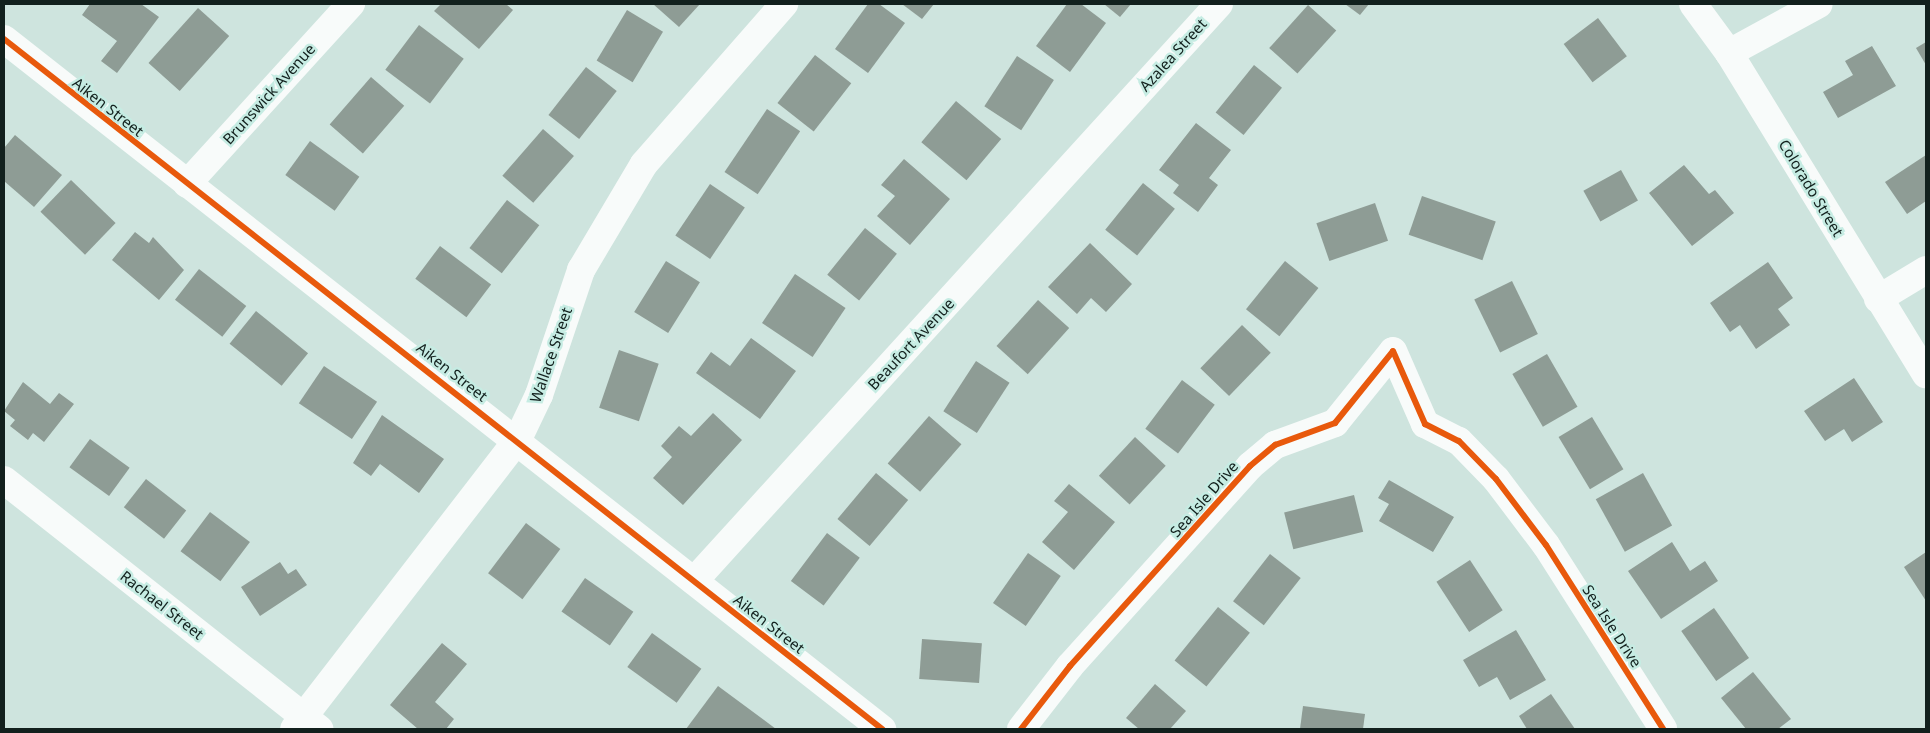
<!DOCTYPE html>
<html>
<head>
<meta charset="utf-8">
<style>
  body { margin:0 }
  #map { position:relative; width:1930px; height:733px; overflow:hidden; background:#cee4de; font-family:"Noto Sans",sans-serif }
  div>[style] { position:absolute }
  .building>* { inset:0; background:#8e9c95; transform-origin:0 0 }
  .minor>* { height:28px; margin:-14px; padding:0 14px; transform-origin:14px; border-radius:14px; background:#f8fbfa }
  .cycleway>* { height:6px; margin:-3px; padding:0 3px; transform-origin:3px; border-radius:3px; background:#e8590c }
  span { translate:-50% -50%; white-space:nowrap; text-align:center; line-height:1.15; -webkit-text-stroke:5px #c6ece3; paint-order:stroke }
  .street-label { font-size:15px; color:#12201d }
  .frame { position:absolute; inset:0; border:5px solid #12201d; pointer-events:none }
</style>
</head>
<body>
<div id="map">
  <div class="building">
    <i style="clip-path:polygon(90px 4px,141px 4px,159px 17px,117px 73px,101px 61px,117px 41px,82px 15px)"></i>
    <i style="clip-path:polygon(441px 4px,506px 4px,513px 10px,479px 49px,434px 11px)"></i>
    <i style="clip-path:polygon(653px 4px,700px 4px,679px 27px)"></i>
    <i style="clip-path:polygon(868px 4px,879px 4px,905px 23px,868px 73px,835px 49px)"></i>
    <i style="clip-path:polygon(902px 4px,934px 4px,922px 19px)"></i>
    <i style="clip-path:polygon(1067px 4px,1081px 4px,1106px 23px,1070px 72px,1036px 46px)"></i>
    <i style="clip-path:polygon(1104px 4px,1131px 4px,1120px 17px)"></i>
    <i style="clip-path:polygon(1345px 4px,1369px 4px,1360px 15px)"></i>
    <i style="left:1308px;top:5px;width:38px;height:58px;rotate:42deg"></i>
    <i style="left:198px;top:8px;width:42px;height:74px;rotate:42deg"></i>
    <i style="left:627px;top:10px;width:42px;height:59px;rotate:31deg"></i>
    <i style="left:1598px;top:18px;width:48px;height:43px;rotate:53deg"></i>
    <i style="left:419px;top:25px;width:56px;height:56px;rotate:37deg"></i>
    <i style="clip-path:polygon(1926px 42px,1926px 65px,1916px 48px)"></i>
    <i style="clip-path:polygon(1872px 46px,1896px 86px,1838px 118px,1823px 92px,1853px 75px,1845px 61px)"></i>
    <i style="left:815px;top:55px;width:46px;height:61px;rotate:38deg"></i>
    <i style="left:1017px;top:56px;width:44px;height:60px;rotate:33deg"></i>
    <i style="left:1254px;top:65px;width:36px;height:61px;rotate:39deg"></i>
    <i style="left:586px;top:67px;width:39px;height:61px;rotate:38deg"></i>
    <i style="left:371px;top:77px;width:44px;height:63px;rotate:41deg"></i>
    <i style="left:956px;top:101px;width:59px;height:54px;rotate:40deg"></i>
    <i style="left:767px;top:109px;width:40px;height:76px;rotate:34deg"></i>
    <i style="clip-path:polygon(1196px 123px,1231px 150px,1209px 178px,1218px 185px,1198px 212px,1173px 193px,1179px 185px,1159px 170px)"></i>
    <i style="left:543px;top:129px;width:41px;height:62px;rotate:41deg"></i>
    <i style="clip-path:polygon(15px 135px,62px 175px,34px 207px,4px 181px,4px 148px)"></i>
    <i style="left:310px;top:141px;width:61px;height:42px;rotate:36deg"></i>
    <i style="clip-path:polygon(1926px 155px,1926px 201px,1907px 214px,1885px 182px)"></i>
    <i style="clip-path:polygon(904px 159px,950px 199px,910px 245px,877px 216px,895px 196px,881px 185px)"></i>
    <i style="clip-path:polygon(1684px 165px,1709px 194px,1715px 190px,1734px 213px,1692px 246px,1649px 193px)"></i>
    <i style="left:1621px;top:170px;width:35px;height:43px;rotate:61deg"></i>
    <i style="left:71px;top:180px;width:62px;height:44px;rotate:44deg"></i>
    <i style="left:1143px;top:183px;width:41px;height:60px;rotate:39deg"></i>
    <i style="left:710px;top:184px;width:42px;height:62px;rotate:34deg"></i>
    <i style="left:1422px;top:196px;width:78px;height:41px;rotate:19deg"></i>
    <i style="left:507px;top:200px;width:41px;height:61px;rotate:38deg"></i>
    <i style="left:1375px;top:203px;width:40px;height:62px;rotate:71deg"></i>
    <i style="left:865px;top:228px;width:41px;height:60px;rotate:39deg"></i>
    <i style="clip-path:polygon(135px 232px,149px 243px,153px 237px,184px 270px,159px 300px,112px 260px)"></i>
    <i style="clip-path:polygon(1090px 243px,1132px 284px,1106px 312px,1091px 298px,1077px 314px,1048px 287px)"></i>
    <i style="left:440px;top:246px;width:64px;height:41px;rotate:37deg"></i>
    <i style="left:666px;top:261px;width:40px;height:60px;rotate:32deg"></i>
    <i style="left:1285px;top:261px;width:43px;height:62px;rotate:39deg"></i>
    <i style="clip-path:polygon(1768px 262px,1793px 298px,1778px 309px,1790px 325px,1756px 349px,1740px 325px,1730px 332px,1710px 303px)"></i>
    <i style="left:199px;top:269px;width:60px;height:39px;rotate:38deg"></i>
    <i style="left:795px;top:274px;width:61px;height:59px;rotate:34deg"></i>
    <i style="left:1512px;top:281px;width:59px;height:42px;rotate:64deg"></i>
    <i style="left:1038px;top:300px;width:42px;height:62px;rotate:42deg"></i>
    <i style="left:256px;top:311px;width:67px;height:42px;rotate:39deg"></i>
    <i style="left:1242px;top:325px;width:40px;height:60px;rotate:44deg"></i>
    <i style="clip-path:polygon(751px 338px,796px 371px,760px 419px,696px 373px,711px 352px,730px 366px)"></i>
    <i style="left:619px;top:350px;width:42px;height:61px;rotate:19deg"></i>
    <i style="left:1547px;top:354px;width:61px;height:40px;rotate:60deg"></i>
    <i style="left:976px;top:361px;width:40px;height:60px;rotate:33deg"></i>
    <i style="left:324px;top:366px;width:64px;height:45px;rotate:34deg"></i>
    <i style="clip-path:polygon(1854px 378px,1883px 422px,1852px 442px,1844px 429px,1825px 441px,1804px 411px)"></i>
    <i style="left:1182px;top:380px;width:41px;height:61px;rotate:37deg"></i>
    <i style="clip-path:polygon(23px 382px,50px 404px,59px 393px,74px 404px,44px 442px,33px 433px,28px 440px,10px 426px,15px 420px,4px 411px)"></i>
    <i style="clip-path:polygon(713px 413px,742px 440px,683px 505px,653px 478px,672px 457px,661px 446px,679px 426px,691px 436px)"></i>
    <i style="clip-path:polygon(382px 415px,444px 459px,419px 493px,380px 464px,371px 476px,353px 463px)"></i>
    <i style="left:929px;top:416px;width:43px;height:63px;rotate:41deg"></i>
    <i style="left:1592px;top:417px;width:61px;height:39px;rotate:59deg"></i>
    <i style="left:1135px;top:437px;width:42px;height:53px;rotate:43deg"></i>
    <i style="left:90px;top:439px;width:49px;height:35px;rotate:36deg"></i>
    <i style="left:876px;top:473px;width:42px;height:60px;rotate:40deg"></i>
    <i style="left:1643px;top:473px;width:60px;height:54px;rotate:61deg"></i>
    <i style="left:146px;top:479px;width:51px;height:36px;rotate:38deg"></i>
    <i style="clip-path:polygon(1389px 480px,1454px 517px,1433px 552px,1379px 521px,1389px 504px,1378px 498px)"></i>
    <i style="clip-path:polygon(1069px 484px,1115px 522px,1074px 570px,1042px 542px,1068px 512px,1054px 501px)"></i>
    <i style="left:1354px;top:495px;width:38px;height:72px;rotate:76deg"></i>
    <i style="left:210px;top:512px;width:50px;height:49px;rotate:37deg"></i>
    <i style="left:526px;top:523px;width:43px;height:63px;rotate:37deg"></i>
    <i style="left:827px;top:533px;width:41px;height:60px;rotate:37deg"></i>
    <i style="clip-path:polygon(1672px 542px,1690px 571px,1705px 561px,1718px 581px,1661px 619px,1628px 571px)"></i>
    <i style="clip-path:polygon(1926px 552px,1926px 601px,1904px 567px)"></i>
    <i style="left:1028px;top:553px;width:40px;height:61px;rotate:35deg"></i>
    <i style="left:1270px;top:554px;width:39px;height:60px;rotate:38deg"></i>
    <i style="left:1470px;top:560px;width:60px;height:40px;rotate:57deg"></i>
    <i style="clip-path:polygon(280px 562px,288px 574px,296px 569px,307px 585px,260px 616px,241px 587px)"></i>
    <i style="left:585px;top:578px;width:59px;height:41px;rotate:35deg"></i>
    <i style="left:1218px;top:607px;width:41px;height:69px;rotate:39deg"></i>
    <i style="left:1714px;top:608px;width:61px;height:40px;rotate:55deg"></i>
    <i style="clip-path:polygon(1516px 630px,1546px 680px,1510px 700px,1497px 677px,1479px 687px,1463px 660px)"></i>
    <i style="left:652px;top:633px;width:61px;height:42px;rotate:36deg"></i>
    <i style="left:922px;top:639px;width:60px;height:40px;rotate:4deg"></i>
    <i style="clip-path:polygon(442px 643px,467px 664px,435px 702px,454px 719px,446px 729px,418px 729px,390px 705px)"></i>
    <i style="clip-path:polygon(1753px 672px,1791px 719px,1778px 729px,1746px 729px,1721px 698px)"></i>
    <i style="clip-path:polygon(1155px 684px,1186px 711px,1170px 729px,1139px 729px,1126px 718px)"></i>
    <i style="clip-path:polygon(718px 686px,776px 729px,686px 729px)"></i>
    <i style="clip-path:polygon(1551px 694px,1575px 729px,1527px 729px,1519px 716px)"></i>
    <i style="clip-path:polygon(1303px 706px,1365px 714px,1363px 729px,1300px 729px)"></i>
  </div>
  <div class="minor">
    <i style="left:1693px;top:4px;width:61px;rotate:53.7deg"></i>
    <i style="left:1729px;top:53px;width:377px;rotate:58.5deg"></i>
    <i style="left:4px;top:39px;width:1117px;rotate:38.16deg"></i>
    <i style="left:1729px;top:53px;width:102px;rotate:-28.6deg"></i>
    <i style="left:187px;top:184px;width:244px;rotate:-47.7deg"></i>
    <i style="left:1878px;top:299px;width:56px;rotate:-31.1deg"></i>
    <i style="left:4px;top:480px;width:402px;rotate:38.3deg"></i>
    <i style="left:694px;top:581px;width:780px;rotate:-47.7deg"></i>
    <i style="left:294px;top:729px;width:366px;rotate:-52.3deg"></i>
    <i style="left:518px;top:439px;width:49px;rotate:-64.5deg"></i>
    <i style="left:539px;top:395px;width:132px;rotate:-71.4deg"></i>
    <i style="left:581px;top:270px;width:123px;rotate:-59.3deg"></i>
    <i style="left:644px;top:164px;width:213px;rotate:-48.8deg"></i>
    <i style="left:1021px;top:729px;width:80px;rotate:-52.1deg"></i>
    <i style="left:1070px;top:666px;width:269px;rotate:-48deg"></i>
    <i style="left:1250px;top:466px;width:33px;rotate:-40deg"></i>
    <i style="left:1275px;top:445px;width:64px;rotate:-20.1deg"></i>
    <i style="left:1335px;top:423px;width:92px;rotate:-51.1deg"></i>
    <i style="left:1393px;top:351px;width:80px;rotate:66.3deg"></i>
    <i style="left:1425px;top:424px;width:38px;rotate:27deg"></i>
    <i style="left:1459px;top:441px;width:53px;rotate:45.8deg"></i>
    <i style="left:1496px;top:479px;width:83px;rotate:52.9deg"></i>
    <i style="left:1546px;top:545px;width:218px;rotate:57.5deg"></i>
  </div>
  <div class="cycleway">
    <i style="left:4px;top:39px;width:1117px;rotate:38.16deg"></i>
    <i style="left:1021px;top:729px;width:80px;rotate:-52.1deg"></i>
    <i style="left:1070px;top:666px;width:269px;rotate:-48deg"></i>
    <i style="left:1250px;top:466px;width:33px;rotate:-40deg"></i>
    <i style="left:1275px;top:445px;width:64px;rotate:-20.1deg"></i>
    <i style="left:1335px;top:423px;width:92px;rotate:-51.1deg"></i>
    <i style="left:1393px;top:351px;width:80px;rotate:66.3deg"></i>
    <i style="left:1425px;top:424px;width:38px;rotate:27deg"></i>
    <i style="left:1459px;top:441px;width:53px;rotate:45.8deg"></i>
    <i style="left:1496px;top:479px;width:83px;rotate:52.9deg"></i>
    <i style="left:1546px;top:545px;width:218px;rotate:57.5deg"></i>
  </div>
  <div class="street-label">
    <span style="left:1173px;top:55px;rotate:-48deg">Azalea Street</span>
    <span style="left:269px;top:94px;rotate:-48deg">Brunswick Avenue</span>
    <span style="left:108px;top:107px;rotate:38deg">Aiken Street</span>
    <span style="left:1811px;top:188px;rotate:59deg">Colorado Street</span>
    <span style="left:911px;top:344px;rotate:-47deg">Beaufort Avenue</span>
    <span style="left:551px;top:355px;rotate:-71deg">Wallace Street</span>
    <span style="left:452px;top:372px;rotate:38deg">Aiken Street</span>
    <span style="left:1204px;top:499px;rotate:-49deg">Sea Isle Drive</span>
    <span style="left:162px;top:605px;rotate:38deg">Rachael Street</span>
    <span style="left:769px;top:624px;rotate:38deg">Aiken Street</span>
    <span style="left:1612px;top:626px;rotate:57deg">Sea Isle Drive</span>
  </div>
  <div class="frame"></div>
</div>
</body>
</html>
